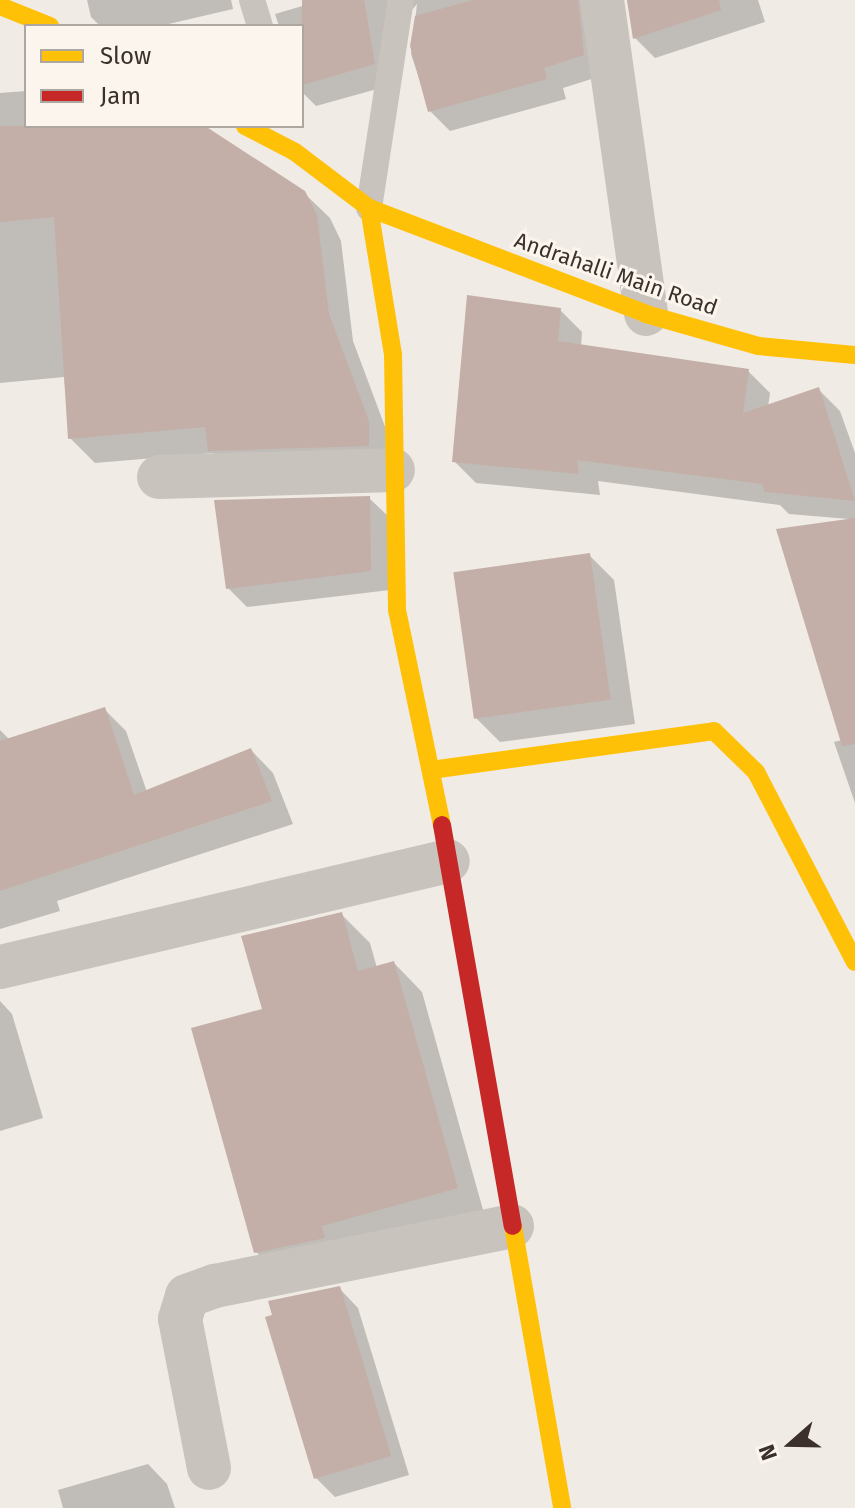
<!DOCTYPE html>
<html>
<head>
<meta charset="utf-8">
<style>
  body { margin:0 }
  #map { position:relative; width:855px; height:1508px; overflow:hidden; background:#f0ebe5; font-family:"Fira Sans",sans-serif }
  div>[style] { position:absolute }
  .shadow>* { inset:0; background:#0003 }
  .building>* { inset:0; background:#c3afa7; transform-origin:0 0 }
  .lane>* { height:26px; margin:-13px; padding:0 13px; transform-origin:13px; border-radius:13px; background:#c9c3be }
  .street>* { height:44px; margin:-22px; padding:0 22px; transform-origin:22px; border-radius:22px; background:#c9c3be }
  .slow>* { height:18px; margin:-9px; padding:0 9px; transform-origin:9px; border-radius:9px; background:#ffc107 }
  .jam>* { height:18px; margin:-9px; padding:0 9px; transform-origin:9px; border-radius:9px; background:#c62828 }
  span { translate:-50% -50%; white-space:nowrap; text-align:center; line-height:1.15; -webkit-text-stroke:6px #fbf5ee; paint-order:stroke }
  .street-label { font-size:22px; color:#3b302b }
  .legend { position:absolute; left:24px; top:24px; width:280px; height:104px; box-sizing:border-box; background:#fbf5ee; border:2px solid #aea6a0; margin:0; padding:10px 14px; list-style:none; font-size:24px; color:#3b302b }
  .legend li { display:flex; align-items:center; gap:16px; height:40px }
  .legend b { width:40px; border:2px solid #aea6a0 }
  .north { position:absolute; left:751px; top:1404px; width:80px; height:80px; -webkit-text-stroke:6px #fbf5ee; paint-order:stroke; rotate:250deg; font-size:22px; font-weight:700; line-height:32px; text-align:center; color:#3b302b }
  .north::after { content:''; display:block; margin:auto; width:28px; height:36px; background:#3b302b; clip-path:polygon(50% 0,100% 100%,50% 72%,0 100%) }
</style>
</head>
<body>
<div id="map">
  <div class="shadow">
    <i style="clip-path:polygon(87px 0,231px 0,233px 9px,160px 26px,100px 26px,91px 17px)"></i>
    <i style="clip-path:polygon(323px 0,612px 0,604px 75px,563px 88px,566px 99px,450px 131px,430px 111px,411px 54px,417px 4px,405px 18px,395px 84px,316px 106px,302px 92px,302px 26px,279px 26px,275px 14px)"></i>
    <i style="clip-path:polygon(627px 0,758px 0,765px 22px,655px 58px,635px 38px)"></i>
    <i style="clip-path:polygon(26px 91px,26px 126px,200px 126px,304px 193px,330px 218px,341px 241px,353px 341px,393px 448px,235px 475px,213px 453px,95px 463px,70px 438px,64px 377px,0 383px,0 93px)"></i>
    <i style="clip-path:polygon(560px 310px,582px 332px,581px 347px,748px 371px,770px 393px,768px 407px,818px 389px,840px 411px,855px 453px,855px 803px,834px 742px,842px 740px,849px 519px,789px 514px,780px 505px,598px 481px,600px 495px,476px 483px,454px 461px)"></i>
    <i style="clip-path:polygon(369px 498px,389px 517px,390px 590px,247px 607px,228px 588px)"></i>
    <i style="clip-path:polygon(589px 555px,614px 580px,635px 724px,500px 742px,475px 717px)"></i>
    <i style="clip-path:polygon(104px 709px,126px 731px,147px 792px,251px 750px,273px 773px,293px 824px,57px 901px,60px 911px,0 929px,0 730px,10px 740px)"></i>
    <i style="clip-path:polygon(341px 914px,370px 943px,377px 968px,394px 963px,422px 992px,485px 1217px,285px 1280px,256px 1252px,264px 1011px)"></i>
    <i style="clip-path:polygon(0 1001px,12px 1014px,43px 1118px,0 1131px)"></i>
    <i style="clip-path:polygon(339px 1288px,358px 1308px,409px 1475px,335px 1497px,316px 1478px)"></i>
    <i style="clip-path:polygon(148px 1464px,167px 1484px,175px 1508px,63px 1508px,58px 1490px)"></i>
  </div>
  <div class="building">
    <i style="clip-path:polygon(302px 0,364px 0,375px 64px,302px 85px)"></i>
    <i style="clip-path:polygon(473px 0,578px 0,584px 55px,544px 68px,547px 79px,428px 112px,410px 46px,415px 16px)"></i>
    <i style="clip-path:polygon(627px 0,719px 0,721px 10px,633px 39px)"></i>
    <i style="clip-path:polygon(0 126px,205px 126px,305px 191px,317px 215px,329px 314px,369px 421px,369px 446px,208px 451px,205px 427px,68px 439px,54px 217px,0 222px)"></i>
    <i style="clip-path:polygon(467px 295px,561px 308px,558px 341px,749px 369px,743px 413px,819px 387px,855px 501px,765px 492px,762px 484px,577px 460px,579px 474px,452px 462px)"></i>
    <i style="clip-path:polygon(370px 496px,371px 571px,226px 589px,214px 500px)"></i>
    <i style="clip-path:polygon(855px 518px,855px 744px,842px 746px,776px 529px)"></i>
    <i style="left:590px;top:553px;width:148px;height:138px;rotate:82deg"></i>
    <i style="clip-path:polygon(105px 707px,134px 795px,251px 748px,272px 801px,0 891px,0 741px)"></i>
    <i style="clip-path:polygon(342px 912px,358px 971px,394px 961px,458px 1188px,322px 1226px,325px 1238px,254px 1253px,191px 1028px,262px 1009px,241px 936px)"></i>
    <i style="clip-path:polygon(340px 1286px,391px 1456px,314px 1479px,265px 1317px,272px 1315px,268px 1301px)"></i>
  </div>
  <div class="lane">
    <i style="left:252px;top:0;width:27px;rotate:73deg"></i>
    <i style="left:369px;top:208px;width:210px;rotate:-81.3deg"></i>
  </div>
  <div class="street">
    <i style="left:602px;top:0;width:317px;rotate:82deg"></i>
    <i style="left:159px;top:477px;width:234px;rotate:-1.7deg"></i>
    <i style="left:0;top:967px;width:460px;rotate:-13.3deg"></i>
    <i style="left:209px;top:1468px;width:152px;rotate:-101deg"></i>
    <i style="left:180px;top:1319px;width:24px;rotate:-73deg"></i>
    <i style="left:187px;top:1296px;width:30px;rotate:-20deg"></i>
    <i style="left:215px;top:1286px;width:303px;rotate:-11.4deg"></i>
  </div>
  <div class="slow">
    <i style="left:0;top:6px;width:54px;rotate:21.8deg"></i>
    <i style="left:245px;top:126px;width:56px;rotate:27.5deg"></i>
    <i style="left:295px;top:152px;width:93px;rotate:37.1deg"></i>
    <i style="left:369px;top:208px;width:297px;rotate:20.9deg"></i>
    <i style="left:646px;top:314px;width:116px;rotate:15.9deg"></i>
    <i style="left:758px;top:346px;width:97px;rotate:5.3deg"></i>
    <i style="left:369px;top:208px;width:148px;rotate:80.7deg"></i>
    <i style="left:393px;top:354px;width:256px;rotate:89.1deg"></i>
    <i style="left:397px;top:610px;width:220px;rotate:78.2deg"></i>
    <i style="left:431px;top:770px;width:286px;rotate:-7.8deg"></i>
    <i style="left:714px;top:731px;width:59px;rotate:44.3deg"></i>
    <i style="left:756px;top:772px;width:214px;rotate:62.5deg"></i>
    <i style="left:513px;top:1226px;width:286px;rotate:80.1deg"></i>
  </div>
  <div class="jam">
    <i style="left:442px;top:825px;width:407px;rotate:80deg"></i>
  </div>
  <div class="street-label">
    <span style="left:616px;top:274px;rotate:19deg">Andrahalli Main Road</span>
  </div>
  <ul class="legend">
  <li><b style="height:10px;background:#ffc107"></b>Slow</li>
  <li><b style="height:10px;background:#c62828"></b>Jam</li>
  </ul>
  <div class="north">N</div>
</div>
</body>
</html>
